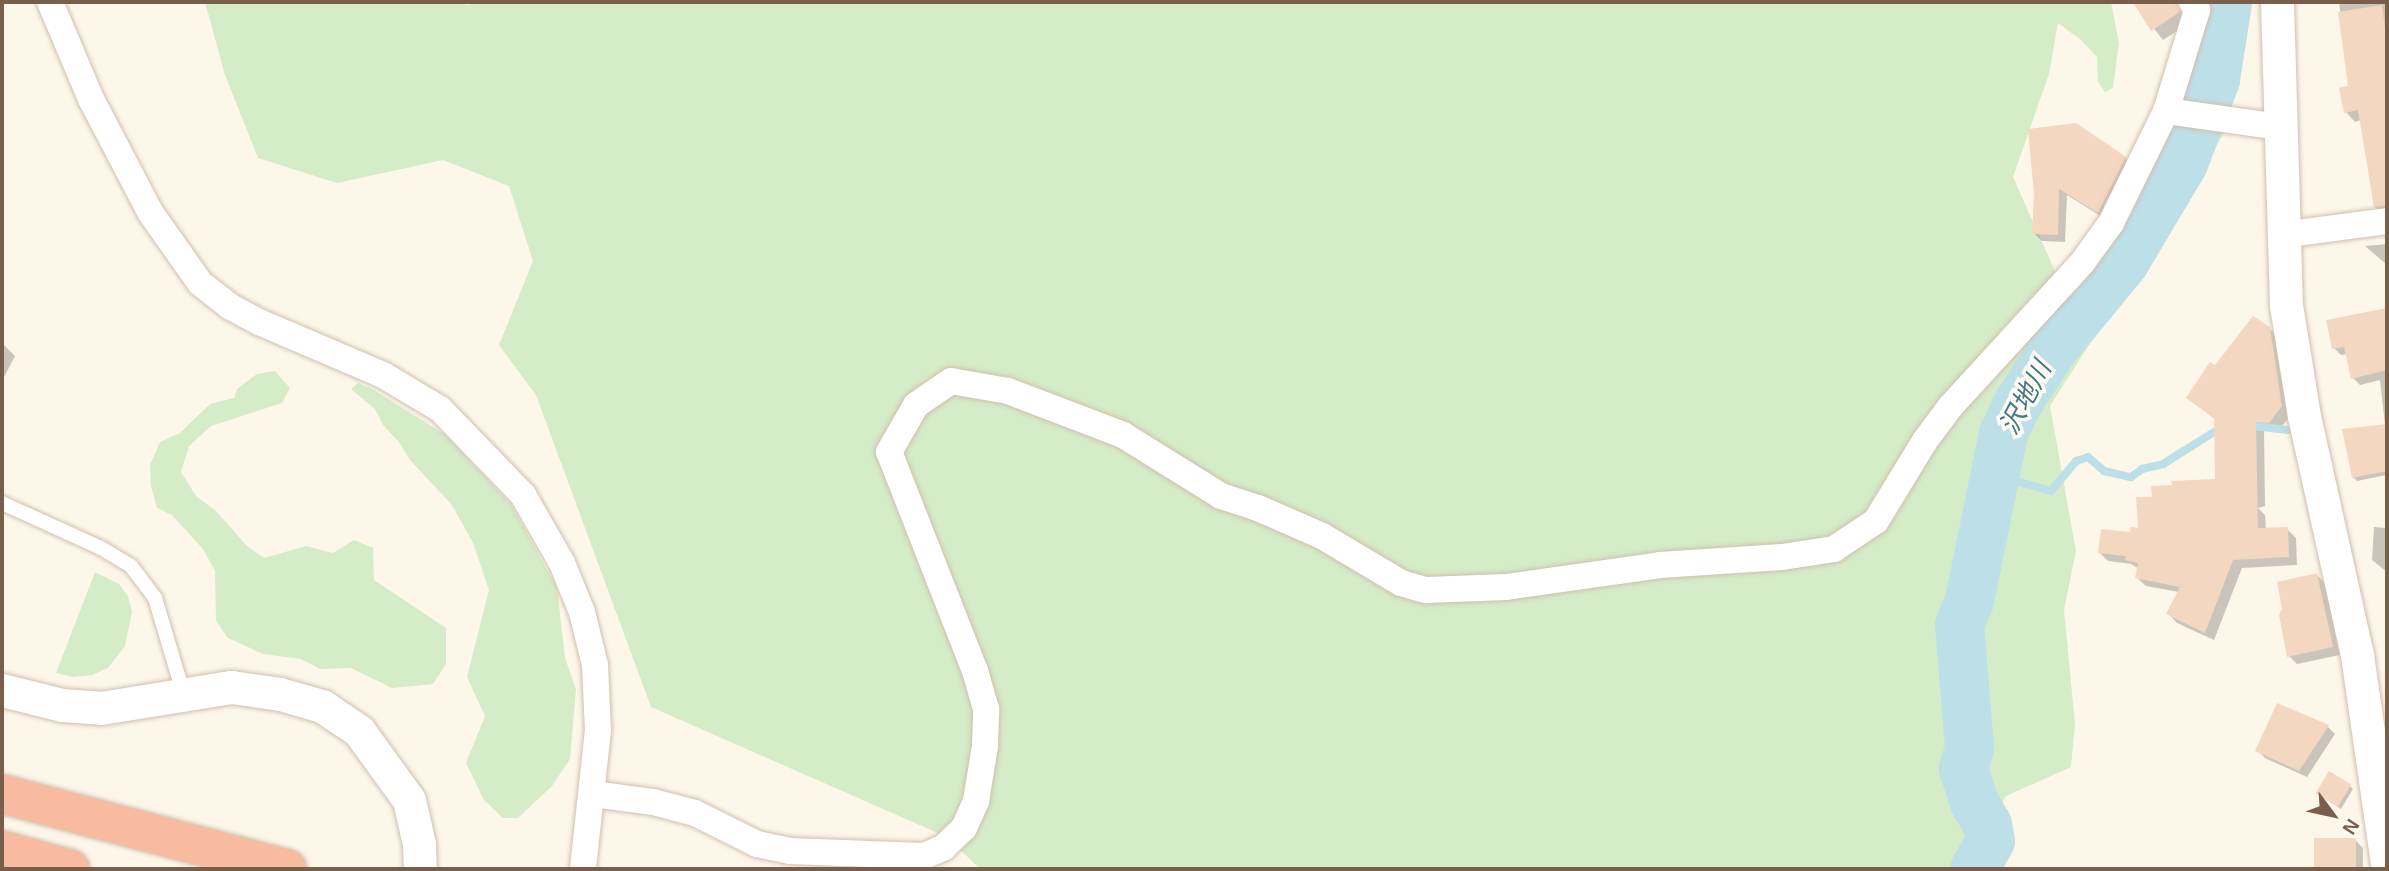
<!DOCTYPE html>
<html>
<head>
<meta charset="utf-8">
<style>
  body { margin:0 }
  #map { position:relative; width:2389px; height:871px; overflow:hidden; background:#fdf7ea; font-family:Arial,"Noto Sans JP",sans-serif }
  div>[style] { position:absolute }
  .green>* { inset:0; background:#d4ecc7 }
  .shadow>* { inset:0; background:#0003 }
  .stream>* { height:8px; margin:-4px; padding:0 4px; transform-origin:4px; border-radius:4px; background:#bde0e8 }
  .river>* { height:49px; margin:-24.5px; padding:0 24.5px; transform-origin:24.5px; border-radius:24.5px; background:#bde0e8 }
  .building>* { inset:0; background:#f3d7c1; transform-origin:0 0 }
  .roads { filter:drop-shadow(0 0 2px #d0bfae) drop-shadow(0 0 2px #d0bfae) }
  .service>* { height:14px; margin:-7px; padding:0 7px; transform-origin:7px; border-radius:7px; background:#fff }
  .minor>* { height:26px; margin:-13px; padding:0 13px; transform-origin:13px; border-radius:13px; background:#fff }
  .tertiary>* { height:33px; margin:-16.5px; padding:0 16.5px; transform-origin:16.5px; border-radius:16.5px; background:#fff }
  .motorway>* { height:38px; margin:-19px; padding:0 19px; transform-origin:19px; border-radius:19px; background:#f8bba0 }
  span { translate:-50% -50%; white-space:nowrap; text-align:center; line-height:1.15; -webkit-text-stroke:7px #fffaf1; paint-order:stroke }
  .water-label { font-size:26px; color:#417786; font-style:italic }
  .frame { position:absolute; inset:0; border:4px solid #795e4c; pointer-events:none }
  .north { position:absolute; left:2298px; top:780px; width:70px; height:70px; -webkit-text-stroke:5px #fffaf1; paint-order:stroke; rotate:123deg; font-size:19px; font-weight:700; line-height:28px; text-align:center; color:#795e4c }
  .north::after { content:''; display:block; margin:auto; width:24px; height:32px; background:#795e4c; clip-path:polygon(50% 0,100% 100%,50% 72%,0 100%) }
</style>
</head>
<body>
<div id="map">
  <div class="green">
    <i style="clip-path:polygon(205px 2px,462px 2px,466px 5px,482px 2px,2111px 2px,2119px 43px,2113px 88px,2105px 92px,2098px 82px,2097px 57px,2081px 40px,2058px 23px,2049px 74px,2013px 177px,2064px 291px,2170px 124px,2224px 133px,2050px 406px,2076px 551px,2064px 610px,2075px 724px,2071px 767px,2006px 796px,1961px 869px,980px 869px,947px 837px,651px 707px,536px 395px,499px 345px,533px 261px,509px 186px,443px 160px,337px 183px,258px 158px,225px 75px)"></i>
    <i style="clip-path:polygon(275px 371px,290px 388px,282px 403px,211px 426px,189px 446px,181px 472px,196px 496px,215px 510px,247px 546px,264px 558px,306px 546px,333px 553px,354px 540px,373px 548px,374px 580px,446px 628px,446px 664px,433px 684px,392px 688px,351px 668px,320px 669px,301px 659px,263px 654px,228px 638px,216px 621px,215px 571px,203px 549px,172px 515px,157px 508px,151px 486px,150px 465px,160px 442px,180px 433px,210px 404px,234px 398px,237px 389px,257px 374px)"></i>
    <i style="clip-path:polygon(358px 383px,374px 390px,447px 436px,512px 506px,557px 588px,565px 658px,576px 689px,570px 759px,552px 786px,518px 818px,503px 818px,484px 800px,466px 763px,485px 716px,467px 677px,489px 590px,473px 543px,452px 505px,410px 460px,399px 442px,383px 425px,375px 409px,351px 389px)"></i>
    <i style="clip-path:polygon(95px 572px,119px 584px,128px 596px,132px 612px,125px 646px,108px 668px,92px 675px,73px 677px,56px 673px)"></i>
  </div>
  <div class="shadow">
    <i style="clip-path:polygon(2133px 2px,2175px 2px,2188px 24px,2163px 40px)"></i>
    <i style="clip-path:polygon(2339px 2px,2387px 2px,2387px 215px,2384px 216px,2374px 206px,2361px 120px,2355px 122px,2346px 112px,2350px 88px)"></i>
    <i style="clip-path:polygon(2125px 158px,2133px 166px,2107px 220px,2067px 195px,2065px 242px,2042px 241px,2034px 233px,2036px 194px)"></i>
    <i style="clip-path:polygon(2387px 244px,2387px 280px,2386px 264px,2365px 246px)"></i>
    <i style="clip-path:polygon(2387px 309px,2387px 444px,2380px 380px,2360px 385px,2353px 378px,2347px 354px,2341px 355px,2334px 348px,2328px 321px)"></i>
    <i style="clip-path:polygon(2269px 328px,2278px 337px,2290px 416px,2278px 431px,2264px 429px,2265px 506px,2258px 508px,2265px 515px,2266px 530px,2287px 529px,2296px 538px,2297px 565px,2242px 568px,2214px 640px,2177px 623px,2169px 614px,2179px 592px,2146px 586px,2137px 578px,2139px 569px,2131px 564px,2108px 561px,2099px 552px,2140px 531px,2154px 498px,2217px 480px,2216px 420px,2188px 398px,2215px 367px)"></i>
    <i style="clip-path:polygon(2px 343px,15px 356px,2px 381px)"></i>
    <i style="clip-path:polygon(2378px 431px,2386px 475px,2357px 481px,2353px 477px)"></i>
    <i style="clip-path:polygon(2374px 527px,2387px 528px,2387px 572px,2372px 560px)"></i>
    <i style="clip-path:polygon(2317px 575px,2325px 583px,2340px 655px,2297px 664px,2289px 656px)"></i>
    <i style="clip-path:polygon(2278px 705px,2328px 727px,2335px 734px,2307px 777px,2265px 758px,2258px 751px)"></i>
    <i style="clip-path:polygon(2350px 786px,2353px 789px,2341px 809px,2321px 796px)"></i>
    <i style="clip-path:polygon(2355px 840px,2363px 848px,2363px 869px,2317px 869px,2316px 841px)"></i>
  </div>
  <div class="stream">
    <i style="left:2245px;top:425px;width:43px;rotate:6.6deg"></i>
    <i style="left:1995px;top:475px;width:58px;rotate:15.9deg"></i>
    <i style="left:2051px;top:491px;width:39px;rotate:-50deg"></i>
    <i style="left:2076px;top:461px;width:13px;rotate:-18deg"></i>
    <i style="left:2088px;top:457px;width:21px;rotate:41deg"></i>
    <i style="left:2104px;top:471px;width:28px;rotate:13deg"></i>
    <i style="left:2131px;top:477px;width:14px;rotate:-36deg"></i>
    <i style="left:2142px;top:469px;width:22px;rotate:-13deg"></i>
    <i style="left:2163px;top:464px;width:70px;rotate:-32.1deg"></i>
  </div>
  <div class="river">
    <i style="left:1974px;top:869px;width:33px;rotate:-61deg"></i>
    <i style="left:1990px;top:840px;width:16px;rotate:-101deg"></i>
    <i style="left:1987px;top:824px;width:26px;rotate:-121deg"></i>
    <i style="left:1974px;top:802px;width:36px;rotate:-108deg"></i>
    <i style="left:1963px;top:768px;width:21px;rotate:-73deg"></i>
    <i style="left:1969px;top:748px;width:124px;rotate:-94.6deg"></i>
    <i style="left:1959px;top:624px;width:26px;rotate:-67deg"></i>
    <i style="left:1969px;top:600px;width:170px;rotate:-78.5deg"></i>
    <i style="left:2003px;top:433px;width:31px;rotate:-65deg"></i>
    <i style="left:2016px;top:405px;width:64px;rotate:-57.1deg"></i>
    <i style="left:2051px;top:351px;width:115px;rotate:-50.6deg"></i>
    <i style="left:2124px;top:262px;width:115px;rotate:-59.2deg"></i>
    <i style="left:2183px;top:163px;width:90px;rotate:-69.1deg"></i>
    <i style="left:2215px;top:79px;width:78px;rotate:-81.1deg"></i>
  </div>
  <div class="building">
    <i style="clip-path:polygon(2133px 2px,2176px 2px,2180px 12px,2151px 31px)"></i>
    <i style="clip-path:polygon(2382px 5px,2387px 43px,2387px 206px,2374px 207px,2358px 110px,2344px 113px,2339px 88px,2348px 86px,2338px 12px)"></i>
    <i style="clip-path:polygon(2076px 123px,2126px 157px,2098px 213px,2059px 189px,2058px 235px,2032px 234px,2034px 194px,2028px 129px)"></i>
    <i style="clip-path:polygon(2387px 308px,2387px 370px,2351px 379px,2344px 347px,2332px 349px,2326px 320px)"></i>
    <i style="clip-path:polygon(2253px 316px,2270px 327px,2282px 406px,2269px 423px,2256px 422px,2258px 528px,2288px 527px,2289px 557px,2233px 560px,2205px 633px,2166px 614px,2180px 587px,2135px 578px,2138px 563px,2125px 560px,2126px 556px,2098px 553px,2101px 529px,2130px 532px,2131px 527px,2138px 528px,2136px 497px,2152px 497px,2151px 486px,2172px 485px,2171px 481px,2215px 479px,2214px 418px,2186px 398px,2210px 362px,2215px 365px)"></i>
    <i style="clip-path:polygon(2387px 424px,2387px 471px,2352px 478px,2342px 429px)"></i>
    <i style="clip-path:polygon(2317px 573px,2333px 647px,2287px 657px,2279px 615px,2282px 609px,2277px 582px)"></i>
    <i style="clip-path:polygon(2277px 703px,2329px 725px,2299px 771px,2255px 751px)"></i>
    <i style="left:2329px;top:771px;width:26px;height:26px;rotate:31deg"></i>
    <i style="left:2356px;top:838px;width:31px;height:42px;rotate:90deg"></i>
  </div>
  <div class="roads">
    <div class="service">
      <i style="left:2px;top:503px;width:109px;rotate:24.4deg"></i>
      <i style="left:101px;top:548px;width:35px;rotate:31deg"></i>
      <i style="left:131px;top:566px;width:40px;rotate:53deg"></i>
      <i style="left:155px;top:598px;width:101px;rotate:73.4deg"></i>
    </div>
    <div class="minor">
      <i style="left:50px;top:2px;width:105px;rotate:67.1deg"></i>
      <i style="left:91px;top:99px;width:127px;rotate:62.4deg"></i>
      <i style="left:150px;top:212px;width:87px;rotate:54.8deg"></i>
      <i style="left:200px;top:283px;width:37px;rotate:38deg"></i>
      <i style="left:229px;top:306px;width:34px;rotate:28deg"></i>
      <i style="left:259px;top:322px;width:135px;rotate:23.1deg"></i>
      <i style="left:383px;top:375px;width:66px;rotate:30.8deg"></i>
      <i style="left:440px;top:409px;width:120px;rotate:46deg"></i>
      <i style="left:523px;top:495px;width:78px;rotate:60.2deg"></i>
      <i style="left:562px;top:563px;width:53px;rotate:67.8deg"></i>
      <i style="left:582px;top:612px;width:55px;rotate:76.2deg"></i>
      <i style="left:595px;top:665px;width:65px;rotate:87.4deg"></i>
      <i style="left:598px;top:730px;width:140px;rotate:96.2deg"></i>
      <i style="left:2166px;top:111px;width:115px;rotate:8deg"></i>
      <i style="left:2282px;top:235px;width:106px;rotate:-7.6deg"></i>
      <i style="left:593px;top:794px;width:61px;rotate:7.6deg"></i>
      <i style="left:653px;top:802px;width:43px;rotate:14.7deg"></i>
      <i style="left:695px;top:813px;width:69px;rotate:26.6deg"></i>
      <i style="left:757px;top:844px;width:34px;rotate:12deg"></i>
      <i style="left:790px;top:851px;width:134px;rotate:2.1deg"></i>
      <i style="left:924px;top:856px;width:21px;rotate:-23deg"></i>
      <i style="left:943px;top:848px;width:29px;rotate:-44deg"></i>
      <i style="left:964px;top:828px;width:30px;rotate:-66deg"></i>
      <i style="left:976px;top:801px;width:56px;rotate:-80.7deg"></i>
      <i style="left:985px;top:746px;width:37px;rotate:-88deg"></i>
      <i style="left:986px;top:709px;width:40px;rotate:-106deg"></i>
      <i style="left:975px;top:671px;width:235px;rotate:-111.4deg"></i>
      <i style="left:889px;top:452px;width:54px;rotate:-60.1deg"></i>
      <i style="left:916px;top:405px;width:42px;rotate:-34.4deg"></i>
      <i style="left:951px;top:381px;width:58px;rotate:10deg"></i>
      <i style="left:1008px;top:391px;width:123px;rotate:20.9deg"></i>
      <i style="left:1123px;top:435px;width:115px;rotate:31.9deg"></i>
      <i style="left:1221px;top:496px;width:39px;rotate:18deg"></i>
      <i style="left:1258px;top:508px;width:70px;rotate:23.6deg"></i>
      <i style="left:1322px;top:536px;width:92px;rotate:30.7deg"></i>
      <i style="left:1401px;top:583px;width:26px;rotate:16deg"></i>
      <i style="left:1426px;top:590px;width:80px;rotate:-2.1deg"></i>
      <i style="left:1506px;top:587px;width:156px;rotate:-8.1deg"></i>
      <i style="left:1660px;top:565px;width:122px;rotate:-3.8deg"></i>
      <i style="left:1782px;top:557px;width:53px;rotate:-8.7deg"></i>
      <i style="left:1834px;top:549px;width:50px;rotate:-33.7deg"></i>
      <i style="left:1876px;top:521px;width:92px;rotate:-58.7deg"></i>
      <i style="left:1924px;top:442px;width:44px;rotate:-53.4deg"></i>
      <i style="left:1950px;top:407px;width:195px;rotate:-47.5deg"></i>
      <i style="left:2082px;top:263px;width:49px;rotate:-54.1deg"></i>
      <i style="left:2111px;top:223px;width:125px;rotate:-63.8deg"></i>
      <i style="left:2166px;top:111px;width:106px;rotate:-72.9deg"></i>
      <i style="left:2197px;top:10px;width:9px;rotate:-122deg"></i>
    </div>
    <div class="tertiary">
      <i style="left:2277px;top:2px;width:303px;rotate:88.3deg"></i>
      <i style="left:2286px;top:305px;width:112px;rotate:80.8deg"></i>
      <i style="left:2304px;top:416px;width:245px;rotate:77.5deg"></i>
      <i style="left:2357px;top:655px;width:211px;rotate:81.8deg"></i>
      <i style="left:2px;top:690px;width:62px;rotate:14deg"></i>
      <i style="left:62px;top:705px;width:39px;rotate:4deg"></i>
      <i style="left:101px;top:708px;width:132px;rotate:-9.2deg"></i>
      <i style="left:231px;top:687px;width:49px;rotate:8.1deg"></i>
      <i style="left:280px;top:694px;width:44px;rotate:15.9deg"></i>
      <i style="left:322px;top:706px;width:45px;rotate:34deg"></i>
      <i style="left:359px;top:731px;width:85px;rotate:54.1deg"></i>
      <i style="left:409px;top:800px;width:45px;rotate:77.2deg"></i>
      <i style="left:419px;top:844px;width:25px;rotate:88deg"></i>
    </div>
    <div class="motorway">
      <i style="left:2px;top:794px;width:295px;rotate:14.7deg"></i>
      <i style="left:2px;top:850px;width:71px;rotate:15.6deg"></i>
    </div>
  </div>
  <div class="water-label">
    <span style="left:2026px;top:398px;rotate:-62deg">沢地川</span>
  </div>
  <div class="frame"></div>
  <div class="north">N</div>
</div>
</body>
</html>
